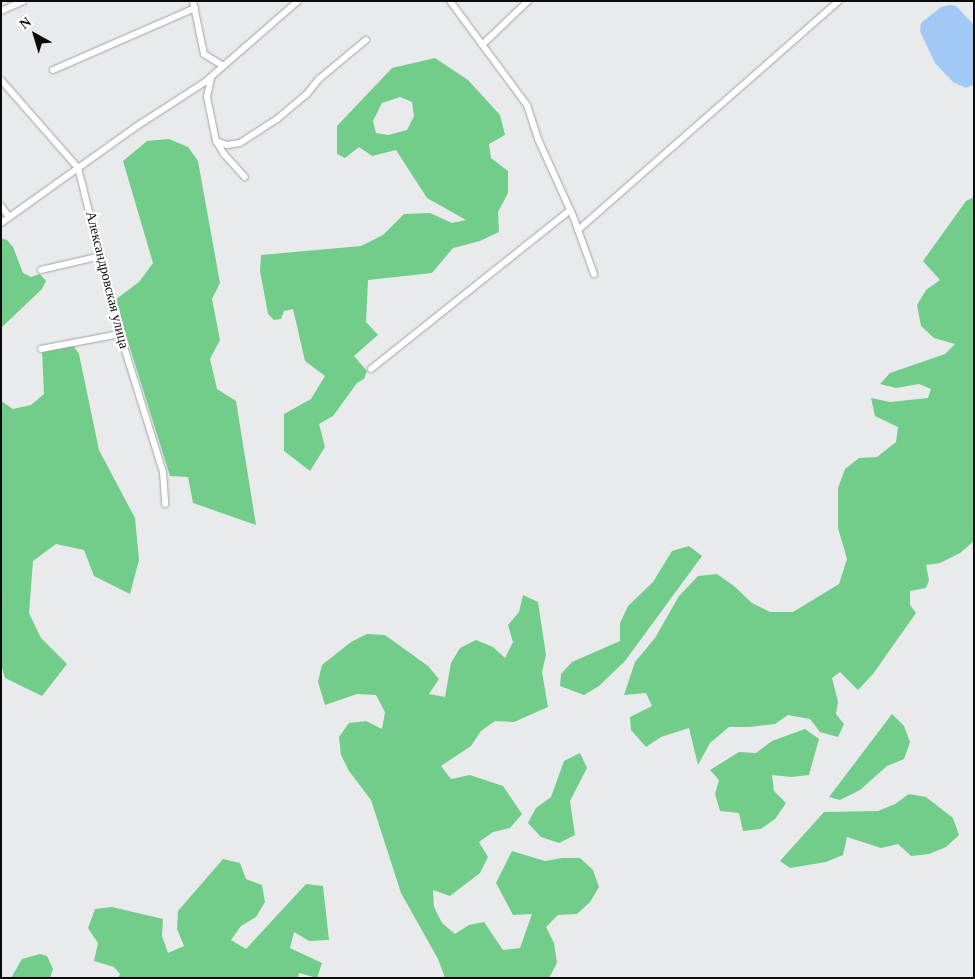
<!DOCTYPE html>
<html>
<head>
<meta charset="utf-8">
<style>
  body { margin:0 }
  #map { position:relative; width:975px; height:979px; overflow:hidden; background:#e9eaeb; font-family:"Times New Roman",serif }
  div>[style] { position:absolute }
  .forest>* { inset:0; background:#72cd8b }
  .water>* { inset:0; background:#a1c9f6 }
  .roads { filter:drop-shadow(0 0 1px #a3a3a5) drop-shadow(0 0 1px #a3a3a5) }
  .street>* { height:6px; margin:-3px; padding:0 3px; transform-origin:3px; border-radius:3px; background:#fff }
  span { translate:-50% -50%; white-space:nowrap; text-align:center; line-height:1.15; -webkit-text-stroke:4.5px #fff; paint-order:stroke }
  .street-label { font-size:14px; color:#0b0b0c }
  .frame { position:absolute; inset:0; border:2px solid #0b0b0c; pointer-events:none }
  .north { position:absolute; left:10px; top:10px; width:50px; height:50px; -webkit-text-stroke:4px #fff; paint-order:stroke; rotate:321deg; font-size:14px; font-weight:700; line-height:20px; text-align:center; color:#0b0b0c }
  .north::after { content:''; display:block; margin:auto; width:18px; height:22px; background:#0b0b0c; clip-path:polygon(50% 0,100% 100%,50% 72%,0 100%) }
</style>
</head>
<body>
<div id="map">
  <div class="forest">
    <i style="clip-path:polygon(evenodd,435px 58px,468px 80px,500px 115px,505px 135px,489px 144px,491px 158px,508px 171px,508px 193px,498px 212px,499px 232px,480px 241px,453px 248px,432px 273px,368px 280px,366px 322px,378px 335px,354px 356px,367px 371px,364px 379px,357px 383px,333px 416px,319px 424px,325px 447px,310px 471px,284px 451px,284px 414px,311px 399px,325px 376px,305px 361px,293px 309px,284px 311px,281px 319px,274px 320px,268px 314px,260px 271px,261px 255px,361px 246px,383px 235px,404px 214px,430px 213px,452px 223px,466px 220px,427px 198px,396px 150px,372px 156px,359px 147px,345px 158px,337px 154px,337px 126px,392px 68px,435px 58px,400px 97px,412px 102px,414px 116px,407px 130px,388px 135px,376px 133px,373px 121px,382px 103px,400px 97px)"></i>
    <i style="clip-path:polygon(169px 139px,188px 147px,198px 161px,220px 283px,212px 299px,220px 340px,210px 359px,217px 389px,236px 401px,256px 525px,193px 503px,188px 477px,170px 476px,115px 300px,139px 282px,153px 263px,123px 161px,147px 141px)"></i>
    <i style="clip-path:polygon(974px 197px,974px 541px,960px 553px,940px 563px,926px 565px,929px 580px,926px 588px,910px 591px,910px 605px,916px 613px,873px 674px,858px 690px,840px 672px,832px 678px,838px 702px,836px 714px,844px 724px,838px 737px,820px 732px,810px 719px,788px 715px,775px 724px,749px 727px,729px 727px,710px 743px,698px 765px,689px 728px,661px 737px,646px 747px,631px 730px,630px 717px,652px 706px,646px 693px,624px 695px,635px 662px,655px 638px,679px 596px,698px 576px,717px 574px,734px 586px,752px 603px,770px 612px,793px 612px,839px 584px,847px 559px,838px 528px,838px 488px,845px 469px,859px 458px,877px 457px,896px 442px,898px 427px,875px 416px,871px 398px,890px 402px,928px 398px,931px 389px,919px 384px,896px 388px,880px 384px,890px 373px,945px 354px,955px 344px,934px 338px,921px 326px,917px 305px,926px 290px,940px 280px,923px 261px,966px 201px)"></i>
    <i style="clip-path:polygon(1px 238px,7px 240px,13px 247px,23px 273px,31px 277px,40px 274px,46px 281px,42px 289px,1px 328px)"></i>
    <i style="clip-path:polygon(73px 345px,79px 354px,99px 450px,135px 518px,139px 560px,130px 594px,94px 576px,84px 550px,56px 544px,33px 561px,29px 613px,41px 638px,67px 664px,42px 696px,5px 678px,1px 664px,1px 401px,13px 409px,31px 405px,44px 394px,42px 351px)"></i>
    <i style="clip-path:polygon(689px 546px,702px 556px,625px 661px,599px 686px,584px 695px,560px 686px,561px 674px,572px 662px,620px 641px,620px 623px,628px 606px,653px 582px,672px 551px)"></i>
    <i style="clip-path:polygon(523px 595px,538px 602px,546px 655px,542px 672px,548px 707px,514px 722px,495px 721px,481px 731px,471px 746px,441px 766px,451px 779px,470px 775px,503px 786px,522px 814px,510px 828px,493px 832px,479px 842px,488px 857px,480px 873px,450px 896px,433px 890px,434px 907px,442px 923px,455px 934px,469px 925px,484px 922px,503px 950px,520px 948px,532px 914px,513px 915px,496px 883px,512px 851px,545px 861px,562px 858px,580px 858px,593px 870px,599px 887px,590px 902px,577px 914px,558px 915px,546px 927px,554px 943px,557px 963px,549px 978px,445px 978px,438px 959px,401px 893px,371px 800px,349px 771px,341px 755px,339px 737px,349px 723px,366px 721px,382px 729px,385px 712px,376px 695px,357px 694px,325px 705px,318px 682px,322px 665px,351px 642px,367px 634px,385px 635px,428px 666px,439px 679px,429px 694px,445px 697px,451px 663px,460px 648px,476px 640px,493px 647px,505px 658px,513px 642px,508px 625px,519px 612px)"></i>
    <i style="clip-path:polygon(892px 714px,904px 726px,910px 742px,904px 759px,887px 766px,860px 790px,840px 800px,829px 797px)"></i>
    <i style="clip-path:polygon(805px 729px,819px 739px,809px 775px,791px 777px,772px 775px,774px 791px,786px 803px,775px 819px,761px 829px,743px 831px,739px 813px,720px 811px,715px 794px,719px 780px,710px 770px,739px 752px,756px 753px,772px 741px)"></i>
    <i style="clip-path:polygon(580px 753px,587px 768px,570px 801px,575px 835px,559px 843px,541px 837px,528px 823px,536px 808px,551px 797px,564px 761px)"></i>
    <i style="clip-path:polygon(909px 794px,926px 797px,953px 818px,959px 835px,946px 847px,929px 854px,911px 856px,898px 844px,881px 848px,847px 837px,843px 855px,826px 862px,790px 868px,780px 861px,824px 812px,878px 811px,895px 804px)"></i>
    <i style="clip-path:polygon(223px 859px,240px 863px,246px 879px,262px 885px,265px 902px,256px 917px,241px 926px,231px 940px,246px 949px,306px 884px,323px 886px,329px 940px,309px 941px,294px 932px,290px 948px,322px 963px,317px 978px,299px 973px,298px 978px,118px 978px,120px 974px,114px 967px,94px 961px,98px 943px,88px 928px,95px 909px,112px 907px,163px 919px,162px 936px,168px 953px,184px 946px,177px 929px,178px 911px)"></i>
    <i style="clip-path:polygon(40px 954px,47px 956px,53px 969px,50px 978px,11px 978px,22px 959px)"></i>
  </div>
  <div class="water">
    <i style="clip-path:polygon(950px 5px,956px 6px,974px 25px,974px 84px,966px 88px,953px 82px,935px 63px,920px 31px,921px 23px,941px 7px)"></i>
  </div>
  <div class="roads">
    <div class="street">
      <i style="left:193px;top:1px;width:54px;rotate:78.3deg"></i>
      <i style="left:204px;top:54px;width:22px;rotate:32deg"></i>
      <i style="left:450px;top:1px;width:129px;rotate:53.5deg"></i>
      <i style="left:527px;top:105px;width:36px;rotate:72deg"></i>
      <i style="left:538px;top:139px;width:85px;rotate:65.6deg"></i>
      <i style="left:573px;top:216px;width:62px;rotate:70.1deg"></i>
      <i style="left:1px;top:11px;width:24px;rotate:-24deg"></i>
      <i style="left:482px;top:45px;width:64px;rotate:-43.7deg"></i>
      <i style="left:53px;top:70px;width:155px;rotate:-23.6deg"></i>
      <i style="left:211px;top:78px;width:19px;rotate:102deg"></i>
      <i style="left:207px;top:97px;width:45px;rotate:78.4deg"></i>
      <i style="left:216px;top:141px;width:15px;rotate:58deg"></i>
      <i style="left:224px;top:154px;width:31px;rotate:48deg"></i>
      <i style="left:1px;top:80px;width:117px;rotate:48.8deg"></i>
      <i style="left:78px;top:168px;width:171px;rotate:75.8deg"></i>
      <i style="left:120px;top:334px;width:145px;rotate:72.7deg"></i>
      <i style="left:163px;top:472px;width:32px;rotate:86deg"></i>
      <i style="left:216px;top:141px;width:12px;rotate:20deg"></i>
      <i style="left:227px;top:145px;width:13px;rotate:-9deg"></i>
      <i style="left:240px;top:143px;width:44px;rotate:-33deg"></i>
      <i style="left:277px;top:119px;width:38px;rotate:-40deg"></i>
      <i style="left:306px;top:95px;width:21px;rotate:-51deg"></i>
      <i style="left:319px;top:79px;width:61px;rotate:-39.7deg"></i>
      <i style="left:1px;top:206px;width:14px;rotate:54deg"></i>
      <i style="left:1px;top:223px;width:163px;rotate:-35.5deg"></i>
      <i style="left:134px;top:128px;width:85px;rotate:-32.9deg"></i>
      <i style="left:205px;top:82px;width:123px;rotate:-41.1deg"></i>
      <i style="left:578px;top:230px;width:347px;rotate:-41.3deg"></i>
      <i style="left:41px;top:270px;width:62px;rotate:-13.1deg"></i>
      <i style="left:41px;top:349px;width:80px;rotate:-10.8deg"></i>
      <i style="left:371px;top:369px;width:255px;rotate:-38.6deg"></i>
    </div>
  </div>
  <div class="street-label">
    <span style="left:107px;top:280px;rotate:76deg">Александровская улица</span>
  </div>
  <div class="frame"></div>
  <div class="north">N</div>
</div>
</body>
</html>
